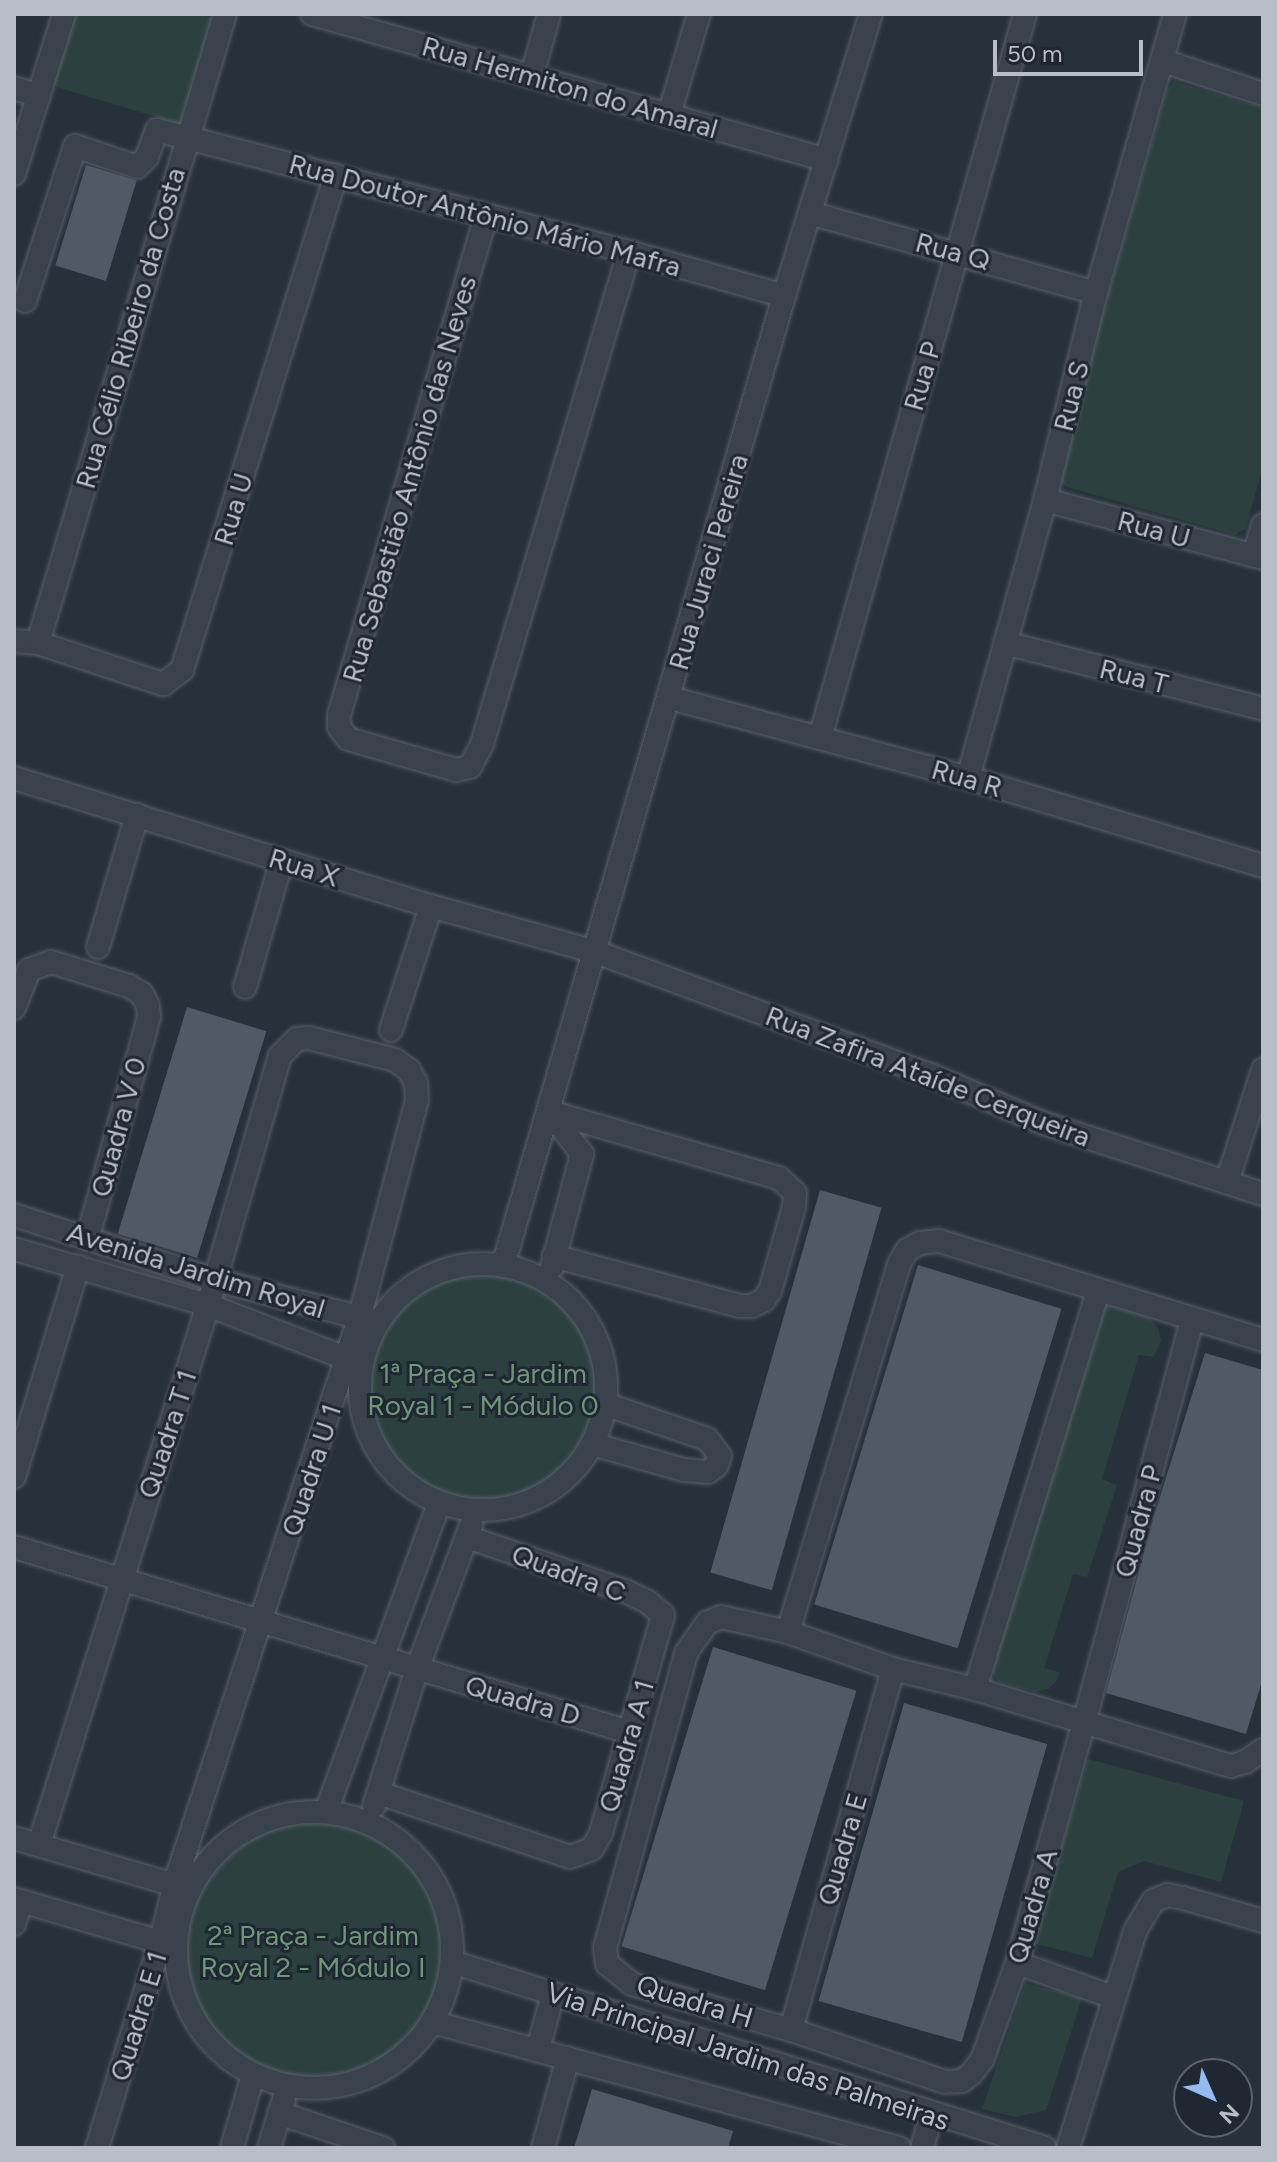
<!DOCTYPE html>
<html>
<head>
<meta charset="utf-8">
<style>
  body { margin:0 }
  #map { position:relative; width:1277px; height:2162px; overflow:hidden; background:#27313c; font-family:Figtree,sans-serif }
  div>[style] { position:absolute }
  .green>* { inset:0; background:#2c4040 }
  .round { border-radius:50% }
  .building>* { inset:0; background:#505a67; transform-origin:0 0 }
  .roads { filter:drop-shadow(0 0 2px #58606b) drop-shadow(0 0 2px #58606b) }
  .minor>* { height:22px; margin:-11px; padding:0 11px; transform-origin:11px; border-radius:11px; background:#3a424d }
  .minor>.ring { margin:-11px; padding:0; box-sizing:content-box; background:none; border:22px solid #3a424d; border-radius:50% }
  span { translate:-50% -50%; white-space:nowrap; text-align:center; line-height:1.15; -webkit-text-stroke:6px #1f2732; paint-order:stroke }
  .street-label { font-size:28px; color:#b7bec8 }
  .park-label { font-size:28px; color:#709678 }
  .frame { position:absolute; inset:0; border:16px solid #b7bec8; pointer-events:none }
  .north { position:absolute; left:1173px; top:2058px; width:80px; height:80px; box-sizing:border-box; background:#1f2732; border:2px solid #5c636e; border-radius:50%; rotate:135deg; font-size:22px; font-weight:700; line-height:32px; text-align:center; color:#b7bec8 }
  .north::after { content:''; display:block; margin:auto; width:28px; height:36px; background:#95baef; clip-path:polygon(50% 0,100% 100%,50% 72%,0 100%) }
  .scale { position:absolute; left:993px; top:40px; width:150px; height:36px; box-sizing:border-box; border:4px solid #b7bec8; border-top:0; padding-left:10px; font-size:24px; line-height:28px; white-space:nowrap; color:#b7bec8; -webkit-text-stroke:6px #1f2732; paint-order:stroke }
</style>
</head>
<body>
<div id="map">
  <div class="green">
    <i style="clip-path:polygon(75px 14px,200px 14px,219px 20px,187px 126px,53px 86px)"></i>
    <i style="clip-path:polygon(1174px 81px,1263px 108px,1263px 466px,1246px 528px,1235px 535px,1067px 487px,1056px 477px,1167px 91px)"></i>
    <i class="round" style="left:367px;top:1273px;width:232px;height:232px"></i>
    <i style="clip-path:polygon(1110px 1306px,1149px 1318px,1158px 1328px,1161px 1340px,1154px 1357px,1139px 1355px,1102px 1479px,1117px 1485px,1087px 1577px,1073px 1574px,1044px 1668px,1059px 1672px,1058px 1679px,1048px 1689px,1035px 1692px,998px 1682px,989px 1668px,1103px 1307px)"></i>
    <i style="clip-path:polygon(1088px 1759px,1244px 1801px,1221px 1882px,1144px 1861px,1118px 1872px,1092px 1958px,1033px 1943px)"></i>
    <i class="round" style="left:184px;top:1822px;width:258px;height:258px"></i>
    <i style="clip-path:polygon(1025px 1983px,1082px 1998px,1046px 2110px,1016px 2117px,982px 2109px)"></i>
  </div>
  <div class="building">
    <i style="left:86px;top:165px;width:53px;height:105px;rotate:17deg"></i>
    <i style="left:187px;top:1007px;width:83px;height:237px;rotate:17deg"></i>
    <i style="left:820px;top:1190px;width:64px;height:398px;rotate:16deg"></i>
    <i style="left:918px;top:1265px;width:150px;height:355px;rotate:17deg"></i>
    <i style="clip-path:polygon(1205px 1353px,1263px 1370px,1263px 1678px,1246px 1734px,1106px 1693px,1154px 1516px)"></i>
    <i style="left:713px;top:1647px;width:150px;height:313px;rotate:17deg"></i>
    <i style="left:904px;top:1703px;width:149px;height:310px;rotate:16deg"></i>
    <i style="clip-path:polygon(592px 2089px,733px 2131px,728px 2148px,574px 2148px)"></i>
  </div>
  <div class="roads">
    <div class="minor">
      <i style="left:312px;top:14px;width:535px;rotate:15.83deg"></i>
      <i style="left:1163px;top:61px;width:105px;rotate:18.3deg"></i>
      <i style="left:532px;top:76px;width:64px;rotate:-74.7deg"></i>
      <i style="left:14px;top:88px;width:26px;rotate:18deg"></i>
      <i style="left:669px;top:115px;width:105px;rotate:-73.5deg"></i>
      <i style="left:14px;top:174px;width:168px;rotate:-72.6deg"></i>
      <i style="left:810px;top:213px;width:297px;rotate:15.6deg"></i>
      <i style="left:486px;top:216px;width:520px;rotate:106.41deg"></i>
      <i style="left:339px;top:715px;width:12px;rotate:90deg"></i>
      <i style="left:339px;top:727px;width:15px;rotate:53deg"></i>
      <i style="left:348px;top:739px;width:112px;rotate:16deg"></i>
      <i style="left:456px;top:770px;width:14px;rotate:-12deg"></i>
      <i style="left:470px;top:767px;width:26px;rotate:-62deg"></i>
      <i style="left:482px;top:744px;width:513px;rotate:-73.36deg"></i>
      <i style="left:25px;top:301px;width:163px;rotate:-72.1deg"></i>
      <i style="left:75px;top:146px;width:65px;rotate:18.7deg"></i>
      <i style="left:137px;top:167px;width:14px;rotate:-45deg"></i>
      <i style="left:147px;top:157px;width:29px;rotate:-70deg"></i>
      <i style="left:157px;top:130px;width:488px;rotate:14.5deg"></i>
      <i style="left:629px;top:252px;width:161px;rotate:15.8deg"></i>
      <i style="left:1045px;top:500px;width:226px;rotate:14.9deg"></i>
      <i style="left:1254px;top:556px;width:32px;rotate:-74deg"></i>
      <i style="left:14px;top:641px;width:24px;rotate:5deg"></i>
      <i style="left:38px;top:643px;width:132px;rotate:18.2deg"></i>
      <i style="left:163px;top:684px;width:24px;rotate:-36deg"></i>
      <i style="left:182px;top:670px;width:518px;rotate:-72.72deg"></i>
      <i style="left:38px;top:643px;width:656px;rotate:-73.44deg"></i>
      <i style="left:1005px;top:643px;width:266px;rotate:14.3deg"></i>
      <i style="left:670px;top:698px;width:309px;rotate:15deg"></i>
      <i style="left:968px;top:778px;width:308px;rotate:16.6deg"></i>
      <i style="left:820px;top:738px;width:752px;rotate:-74.19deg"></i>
      <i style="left:14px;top:778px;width:436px;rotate:17.1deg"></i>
      <i style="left:431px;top:906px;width:171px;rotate:15.6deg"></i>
      <i style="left:596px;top:952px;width:357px;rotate:20.2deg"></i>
      <i style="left:931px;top:1075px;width:119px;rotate:23.3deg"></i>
      <i style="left:1040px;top:1122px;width:234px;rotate:17.9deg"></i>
      <i style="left:968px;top:778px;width:288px;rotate:-74.5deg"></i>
      <i style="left:1045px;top:500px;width:213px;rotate:-76.2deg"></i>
      <i style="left:1096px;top:293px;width:290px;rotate:-74.2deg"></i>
      <i style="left:98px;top:947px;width:138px;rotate:-73.5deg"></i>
      <i style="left:245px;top:987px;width:132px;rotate:-73.8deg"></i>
      <i style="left:14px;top:1008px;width:41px;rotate:-68.5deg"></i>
      <i style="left:29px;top:970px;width:23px;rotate:-20deg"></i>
      <i style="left:51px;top:962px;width:82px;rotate:17.1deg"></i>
      <i style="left:129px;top:986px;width:15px;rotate:32deg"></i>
      <i style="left:142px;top:994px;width:13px;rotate:63deg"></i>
      <i style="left:148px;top:1006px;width:11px;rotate:85deg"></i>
      <i style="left:149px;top:1017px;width:228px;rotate:105.5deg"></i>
      <i style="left:391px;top:1030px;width:130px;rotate:-72.1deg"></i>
      <i style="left:550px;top:1112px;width:238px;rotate:16.1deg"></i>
      <i style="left:779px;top:1178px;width:22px;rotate:43deg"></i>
      <i style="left:795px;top:1193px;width:14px;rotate:94deg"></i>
      <i style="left:794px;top:1207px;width:87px;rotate:105.9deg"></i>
      <i style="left:770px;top:1291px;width:11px;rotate:124deg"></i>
      <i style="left:764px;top:1300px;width:13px;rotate:153deg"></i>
      <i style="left:752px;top:1306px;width:12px;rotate:180deg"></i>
      <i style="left:740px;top:1306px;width:193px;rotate:-165deg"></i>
      <i style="left:550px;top:1112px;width:53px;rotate:52.7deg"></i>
      <i style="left:582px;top:1154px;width:117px;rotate:104.9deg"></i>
      <i style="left:1227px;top:1182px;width:118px;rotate:-72.2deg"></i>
      <i style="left:14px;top:1215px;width:211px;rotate:17.9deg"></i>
      <i style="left:215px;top:1280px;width:164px;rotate:14.5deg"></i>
      <i style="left:14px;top:1249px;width:202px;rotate:16.1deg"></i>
      <i style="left:208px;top:1305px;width:161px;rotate:21.1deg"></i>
      <i class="ring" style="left:360px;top:1264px;width:224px;height:224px"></i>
      <i style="left:503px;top:1266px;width:1010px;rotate:-73.84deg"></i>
      <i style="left:784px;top:296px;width:295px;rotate:-72.9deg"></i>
      <i style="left:1192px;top:1320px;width:416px;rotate:105deg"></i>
      <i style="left:1084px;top:1722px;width:250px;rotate:105.5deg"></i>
      <i style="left:1017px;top:1963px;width:103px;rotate:109.8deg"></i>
      <i style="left:982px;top:2060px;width:16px;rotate:128deg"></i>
      <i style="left:972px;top:2073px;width:13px;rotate:141deg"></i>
      <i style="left:962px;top:2081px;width:17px;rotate:177deg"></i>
      <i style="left:945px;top:2082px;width:163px;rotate:-161.3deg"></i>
      <i style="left:791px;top:2030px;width:166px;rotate:-163.9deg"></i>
      <i style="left:632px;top:1984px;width:32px;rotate:-141deg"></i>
      <i style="left:607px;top:1964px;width:16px;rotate:-97deg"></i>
      <i style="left:605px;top:1948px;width:306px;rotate:-74.6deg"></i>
      <i style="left:686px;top:1653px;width:37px;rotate:-55deg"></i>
      <i style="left:707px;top:1623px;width:15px;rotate:-23deg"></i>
      <i style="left:721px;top:1617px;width:69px;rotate:12.6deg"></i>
      <i style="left:788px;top:1632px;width:111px;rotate:19.4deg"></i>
      <i style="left:893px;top:1669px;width:84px;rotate:13.7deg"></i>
      <i style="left:975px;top:1689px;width:114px;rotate:16.8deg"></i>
      <i style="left:1084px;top:1722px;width:153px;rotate:16.7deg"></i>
      <i style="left:1231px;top:1766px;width:15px;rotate:-16deg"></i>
      <i style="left:1245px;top:1762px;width:22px;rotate:-34deg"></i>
      <i style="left:592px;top:1444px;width:96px;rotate:15.8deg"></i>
      <i style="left:684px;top:1470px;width:24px;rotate:5deg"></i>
      <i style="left:708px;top:1472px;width:11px;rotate:-38deg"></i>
      <i style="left:717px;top:1465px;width:9px;rotate:-72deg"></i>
      <i style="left:720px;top:1456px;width:21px;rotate:-127deg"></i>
      <i style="left:707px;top:1439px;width:108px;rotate:-161.1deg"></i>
      <i style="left:14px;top:1477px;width:220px;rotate:-73.1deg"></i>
      <i style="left:14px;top:1547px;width:642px;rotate:16.74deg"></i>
      <i style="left:788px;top:1632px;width:384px;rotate:-73.2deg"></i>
      <i style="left:899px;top:1264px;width:16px;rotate:-60deg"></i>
      <i style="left:907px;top:1250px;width:15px;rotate:-28deg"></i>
      <i style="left:920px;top:1243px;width:19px;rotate:-6deg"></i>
      <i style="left:939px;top:1241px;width:339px;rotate:17deg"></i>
      <i style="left:975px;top:1689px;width:416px;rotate:-72.8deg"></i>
      <i style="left:379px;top:1793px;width:201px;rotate:18.5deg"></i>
      <i style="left:570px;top:1857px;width:23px;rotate:-20deg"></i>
      <i style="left:592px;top:1849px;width:18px;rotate:-61deg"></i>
      <i style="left:601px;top:1833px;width:227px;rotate:-74.1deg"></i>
      <i style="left:663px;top:1615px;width:20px;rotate:-139deg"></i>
      <i style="left:648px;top:1602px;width:25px;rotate:-154deg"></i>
      <i style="left:625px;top:1591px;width:167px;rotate:-161.1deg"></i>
      <i style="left:374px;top:1806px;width:144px;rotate:-72.6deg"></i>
      <i style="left:417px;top:1669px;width:154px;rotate:-69.4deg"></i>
      <i class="ring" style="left:176px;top:1812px;width:254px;height:254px"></i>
      <i style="left:326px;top:1812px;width:329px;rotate:-69.9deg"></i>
      <i style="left:14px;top:1838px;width:178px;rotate:16.3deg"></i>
      <i style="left:39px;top:1845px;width:566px;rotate:-72.62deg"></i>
      <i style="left:208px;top:1305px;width:259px;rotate:-73.9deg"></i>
      <i style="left:280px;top:1056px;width:24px;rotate:-45deg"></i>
      <i style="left:297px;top:1039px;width:12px;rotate:-5deg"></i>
      <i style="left:309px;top:1038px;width:89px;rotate:14.3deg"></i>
      <i style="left:395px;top:1060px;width:17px;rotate:36deg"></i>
      <i style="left:409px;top:1070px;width:15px;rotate:62deg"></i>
      <i style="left:416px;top:1083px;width:17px;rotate:87deg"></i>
      <i style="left:417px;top:1100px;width:227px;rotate:104.8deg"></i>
      <i style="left:359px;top:1319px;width:593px;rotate:108.07deg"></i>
      <i style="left:175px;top:1883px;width:60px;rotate:103.6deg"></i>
      <i style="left:161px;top:1941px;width:217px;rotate:107.2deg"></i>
      <i style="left:14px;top:1899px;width:167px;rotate:16.4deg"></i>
      <i style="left:14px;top:1924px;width:24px;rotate:-73deg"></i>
      <i style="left:452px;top:1962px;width:621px;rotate:17.41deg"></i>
      <i style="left:1017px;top:1963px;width:102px;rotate:19.5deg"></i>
      <i style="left:432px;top:2022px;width:484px;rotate:15.1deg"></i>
      <i style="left:791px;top:2030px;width:375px;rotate:-74.2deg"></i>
      <i style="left:538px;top:2049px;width:57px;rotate:-74.7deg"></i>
      <i style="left:279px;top:2113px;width:110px;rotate:18.6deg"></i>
      <i style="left:232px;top:2148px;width:76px;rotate:-74deg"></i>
      <i style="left:269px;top:2148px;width:51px;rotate:-73deg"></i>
      <i style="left:543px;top:2148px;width:93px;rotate:-74.5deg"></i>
      <i style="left:922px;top:2148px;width:35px;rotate:-74deg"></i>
      <i style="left:1068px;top:2148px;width:227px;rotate:-72.8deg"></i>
      <i style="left:1135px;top:1931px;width:35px;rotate:-59deg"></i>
      <i style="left:1153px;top:1901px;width:15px;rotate:-23deg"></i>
      <i style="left:1167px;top:1895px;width:16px;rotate:11deg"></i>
      <i style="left:1183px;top:1898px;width:83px;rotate:16deg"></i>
    </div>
  </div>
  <div class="street-label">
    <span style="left:570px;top:87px;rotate:16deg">Rua Hermiton do Amaral</span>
    <span style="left:485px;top:215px;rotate:15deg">Rua Doutor Antônio Mário Mafra</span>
    <span style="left:953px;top:251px;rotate:15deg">Rua Q</span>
    <span style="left:130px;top:328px;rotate:-74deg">Rua Célio Ribeiro da Costa</span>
    <span style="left:922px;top:376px;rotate:-74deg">Rua P</span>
    <span style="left:1071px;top:396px;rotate:-76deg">Rua S</span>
    <span style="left:409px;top:479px;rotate:-74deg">Rua Sebastião Antônio das Neves</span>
    <span style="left:233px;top:509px;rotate:-73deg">Rua U</span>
    <span style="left:1154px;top:529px;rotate:15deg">Rua U</span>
    <span style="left:708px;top:562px;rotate:-74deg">Rua Juraci Pereira</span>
    <span style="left:1134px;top:676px;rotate:14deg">Rua T</span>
    <span style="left:967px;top:778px;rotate:16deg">Rua R</span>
    <span style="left:304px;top:867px;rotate:17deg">Rua X</span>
    <span style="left:928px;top:1076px;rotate:21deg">Rua Zafira Ataíde Cerqueira</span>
    <span style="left:118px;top:1127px;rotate:-75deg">Quadra V 0</span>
    <span style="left:196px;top:1270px;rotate:17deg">Avenida Jardim Royal</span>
    <span style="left:167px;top:1434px;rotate:-72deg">Quadra T 1</span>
    <span style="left:311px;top:1470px;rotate:-72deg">Quadra U 1</span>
    <span style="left:1138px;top:1521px;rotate:-75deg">Quadra P</span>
    <span style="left:569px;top:1573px;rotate:20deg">Quadra C</span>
    <span style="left:523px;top:1700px;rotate:16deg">Quadra D</span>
    <span style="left:626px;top:1746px;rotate:-74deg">Quadra A 1</span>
    <span style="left:842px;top:1849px;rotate:-74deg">Quadra E</span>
    <span style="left:1032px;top:1906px;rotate:-74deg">Quadra A</span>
    <span style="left:695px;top:2001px;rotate:17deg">Quadra H</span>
    <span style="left:138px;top:2016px;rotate:-73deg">Quadra E 1</span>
    <span style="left:748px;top:2056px;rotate:18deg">Via Principal Jardim das Palmeiras</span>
  </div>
  <div class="park-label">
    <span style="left:483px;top:1389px">1ª Praça - Jardim<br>Royal 1 - Módulo 0</span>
    <span style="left:313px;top:1951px">2ª Praça - Jardim<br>Royal 2 - Módulo I</span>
  </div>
  <div class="frame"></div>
  <div class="north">N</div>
  <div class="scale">50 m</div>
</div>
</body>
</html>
